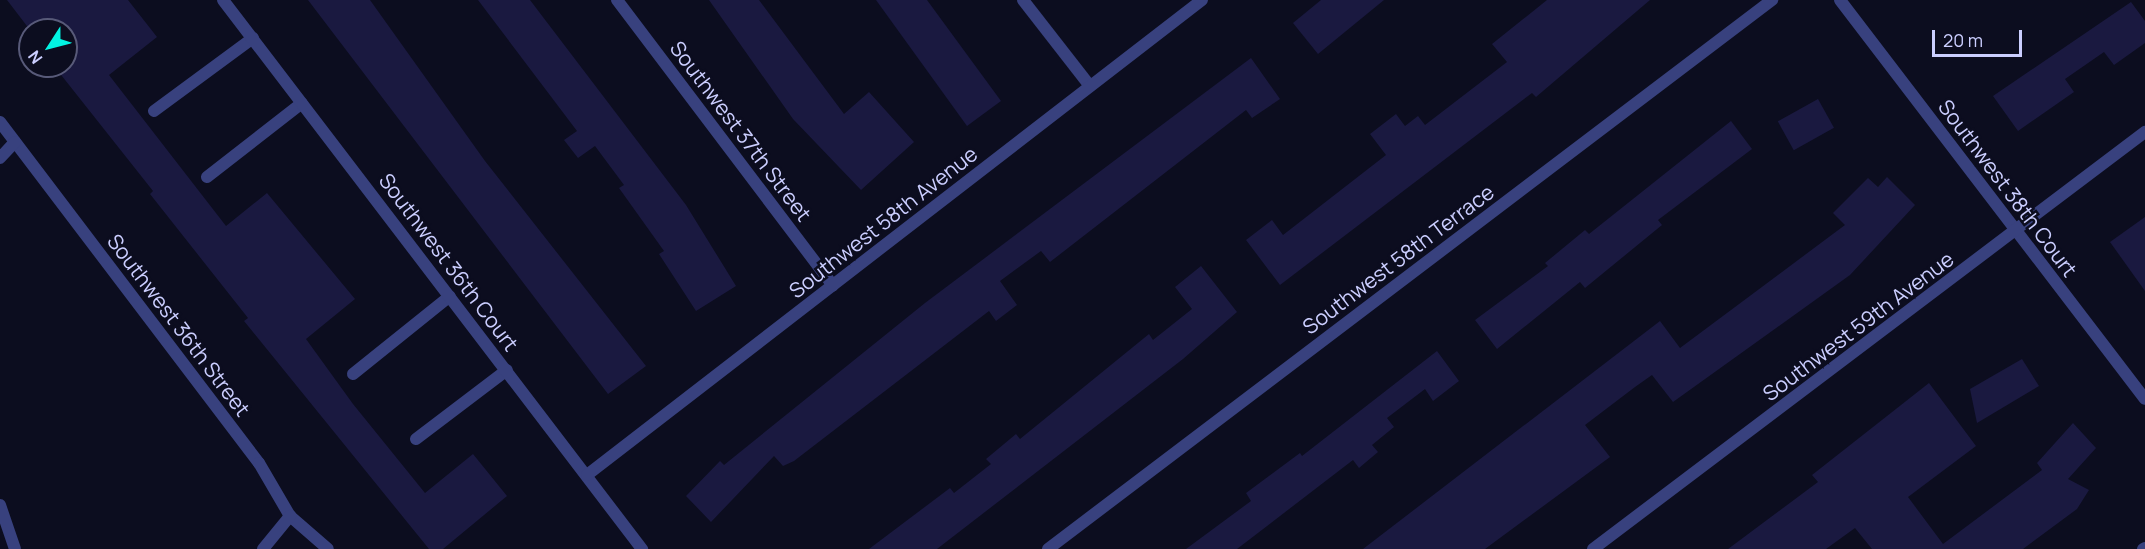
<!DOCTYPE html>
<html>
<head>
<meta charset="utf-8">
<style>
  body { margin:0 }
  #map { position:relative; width:2145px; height:549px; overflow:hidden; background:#0c0d1f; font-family:Manrope,sans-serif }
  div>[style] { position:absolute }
  .building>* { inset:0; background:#1a1940; transform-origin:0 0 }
  .lane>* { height:12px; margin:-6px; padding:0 6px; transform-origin:6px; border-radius:6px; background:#38417e }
  .street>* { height:12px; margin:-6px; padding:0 6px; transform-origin:6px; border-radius:6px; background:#38417e }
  span { translate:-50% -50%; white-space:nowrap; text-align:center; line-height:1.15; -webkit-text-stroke:5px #0c0d1f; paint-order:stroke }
  .street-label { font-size:21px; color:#cbceff }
  .north { position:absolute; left:18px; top:18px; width:60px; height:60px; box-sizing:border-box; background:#0c0d1f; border:2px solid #585a79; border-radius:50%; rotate:234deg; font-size:16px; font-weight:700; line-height:24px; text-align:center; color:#cbceff }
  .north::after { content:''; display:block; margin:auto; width:21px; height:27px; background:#02f3e2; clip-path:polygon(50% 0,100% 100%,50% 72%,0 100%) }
  .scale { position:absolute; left:1932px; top:30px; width:90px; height:27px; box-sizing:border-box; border:3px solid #cbceff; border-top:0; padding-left:8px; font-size:18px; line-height:21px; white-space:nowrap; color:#cbceff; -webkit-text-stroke:4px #0c0d1f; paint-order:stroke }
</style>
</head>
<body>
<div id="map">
  <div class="building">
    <i style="clip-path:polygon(7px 0,128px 0,157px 37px,109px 75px,226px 226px,267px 193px,355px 299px,306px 339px,353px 404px,425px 493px,473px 454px,507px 496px,443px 549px,429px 549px,244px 321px,248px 318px,150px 194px,153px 191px,54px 66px,66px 66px,66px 30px,30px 30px)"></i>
    <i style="clip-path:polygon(308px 0,370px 0,485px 161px,646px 366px,608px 394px)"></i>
    <i style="clip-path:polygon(478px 0,530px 0,686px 205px,736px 286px,696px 311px,659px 254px,664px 251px,619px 188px,624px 185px,595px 146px,578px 158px,564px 140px,577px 131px)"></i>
    <i style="clip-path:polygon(709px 0,759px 0,844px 114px,869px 92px,914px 142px,861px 190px,793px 119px)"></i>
    <i style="clip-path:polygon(876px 0,927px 0,1001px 101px,967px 126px)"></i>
    <i style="clip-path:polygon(1321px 0,1384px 0,1318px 54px,1293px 23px)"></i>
    <i style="clip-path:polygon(1547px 0,1650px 0,1536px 97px,1532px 93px,1280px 285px,1246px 240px,1272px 220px,1283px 235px,1386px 155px,1370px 134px,1396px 114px,1405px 126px,1418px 116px,1425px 125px,1507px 62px,1492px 44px)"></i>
    <i style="clip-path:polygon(2131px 2px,2145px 21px,2145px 43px,2114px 65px,2104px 52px,2065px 79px,2074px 92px,2018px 131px,1993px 96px)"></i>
    <i style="clip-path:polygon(1251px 58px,1280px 99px,1252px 118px,1246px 110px,1050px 262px,1041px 251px,1000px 281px,1017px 305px,996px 321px,989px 311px,794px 461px,783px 466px,774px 456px,711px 522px,686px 496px,720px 461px,724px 465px,925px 303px)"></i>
    <i style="left:1818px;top:99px;width:33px;height:46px;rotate:61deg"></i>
    <i style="clip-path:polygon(1731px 121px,1752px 149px,1658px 220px,1662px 225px,1585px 288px,1580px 282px,1497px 349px,1475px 320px,1548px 266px,1545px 263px,1585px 230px,1589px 234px)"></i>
    <i style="clip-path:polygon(1887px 177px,1915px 205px,1850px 275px,1673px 402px,1652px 375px,1635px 387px,1585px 425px,1610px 457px,1485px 549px,1363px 549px,1660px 321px,1680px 348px,1845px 225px,1833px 213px,1868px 178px,1878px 187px)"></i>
    <i style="clip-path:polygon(2145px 217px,2145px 291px,2110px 242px)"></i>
    <i style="clip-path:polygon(1201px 266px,1237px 312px,1183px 359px,937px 549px,869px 549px,950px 488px,954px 493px,991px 464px,986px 459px,1016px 434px,1020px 439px,1149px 334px,1153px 340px,1192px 309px,1175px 287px)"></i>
    <i style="clip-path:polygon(1437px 351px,1459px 381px,1433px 401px,1425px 389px,1387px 418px,1394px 427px,1372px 445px,1378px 452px,1359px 468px,1353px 460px,1237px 549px,1186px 549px,1251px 501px,1246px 493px,1300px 453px,1302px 456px)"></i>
    <i style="clip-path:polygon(2022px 359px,2039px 386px,1977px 423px,1970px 389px)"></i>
    <i style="clip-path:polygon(1929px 383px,1976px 446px,1908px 497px,1943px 544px,2042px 470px,2037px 463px,2073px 423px,2096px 448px,2068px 479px,2089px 490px,2077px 509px,2023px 549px,1872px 549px,1855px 528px,1826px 549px,1728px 549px,1818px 482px,1812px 475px)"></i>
  </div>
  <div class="lane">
    <i style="left:154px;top:111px;width:123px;rotate:-36.4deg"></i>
    <i style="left:207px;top:177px;width:120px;rotate:-37.9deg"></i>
    <i style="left:353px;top:374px;width:124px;rotate:-38.8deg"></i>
    <i style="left:416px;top:439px;width:114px;rotate:-37.2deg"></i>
  </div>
  <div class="street">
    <i style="left:223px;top:0;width:691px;rotate:52.65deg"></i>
    <i style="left:617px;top:0;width:358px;rotate:52.9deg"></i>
    <i style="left:1023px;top:0;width:109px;rotate:52.1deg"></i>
    <i style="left:1840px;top:0;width:502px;rotate:52.61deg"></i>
    <i style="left:0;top:122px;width:428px;rotate:52.8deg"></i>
    <i style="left:259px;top:463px;width:61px;rotate:59.7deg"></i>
    <i style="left:290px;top:516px;width:50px;rotate:41deg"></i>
    <i style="left:0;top:158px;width:22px;rotate:-47deg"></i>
    <i style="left:587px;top:475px;width:777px;rotate:-37.68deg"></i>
    <i style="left:0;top:505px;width:46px;rotate:71.2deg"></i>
    <i style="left:263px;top:549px;width:43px;rotate:-50.7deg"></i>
    <i style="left:1048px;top:549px;width:909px;rotate:-37.17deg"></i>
    <i style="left:1593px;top:549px;width:692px;rotate:-37.07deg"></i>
    <i style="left:2143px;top:549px;width:2px;rotate:-27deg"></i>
  </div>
  <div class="street-label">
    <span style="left:741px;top:131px;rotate:53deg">Southwest 37th Street</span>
    <span style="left:2008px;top:188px;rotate:53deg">Southwest 38th Court</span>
    <span style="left:883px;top:222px;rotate:-38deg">Southwest 58th Avenue</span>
    <span style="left:1398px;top:259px;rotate:-37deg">Southwest 58th Terrace</span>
    <span style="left:449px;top:262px;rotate:53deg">Southwest 36th Court</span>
    <span style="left:179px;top:325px;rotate:53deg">Southwest 36th Street</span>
    <span style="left:1858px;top:326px;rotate:-37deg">Southwest 59th Avenue</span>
  </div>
  <div class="north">N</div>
  <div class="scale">20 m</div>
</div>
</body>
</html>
